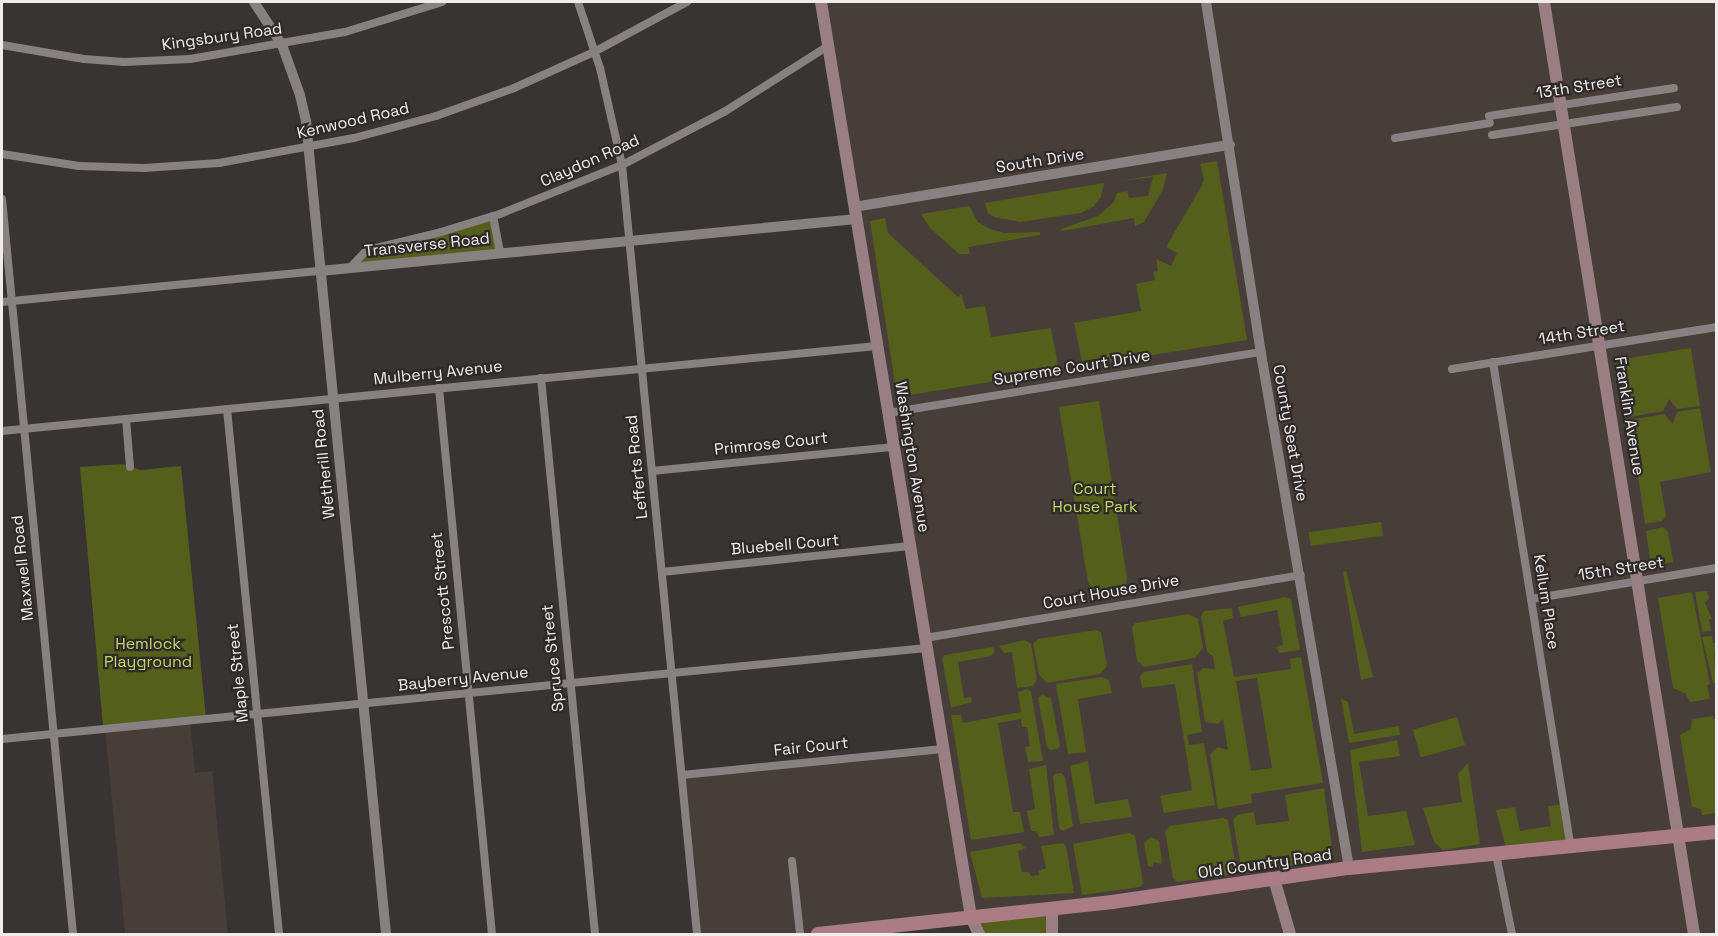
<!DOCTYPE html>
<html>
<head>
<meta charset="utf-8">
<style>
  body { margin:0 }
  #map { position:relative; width:1718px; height:936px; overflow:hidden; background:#383433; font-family:"Space Grotesk",sans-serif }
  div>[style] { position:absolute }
  .built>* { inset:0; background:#473e3a }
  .green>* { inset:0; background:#535f1b; transform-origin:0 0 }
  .minor>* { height:8px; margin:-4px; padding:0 4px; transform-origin:4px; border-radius:4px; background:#878281 }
  .tertiary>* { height:10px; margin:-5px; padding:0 5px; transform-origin:5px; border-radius:5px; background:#878281 }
  .secondary>* { height:12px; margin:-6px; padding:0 6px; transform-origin:6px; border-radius:6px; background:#997f84 }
  .primary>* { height:14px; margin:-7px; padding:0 7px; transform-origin:7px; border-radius:7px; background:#ac7c86 }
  span { translate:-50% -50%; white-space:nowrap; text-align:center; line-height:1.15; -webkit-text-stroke:4.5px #2e2a29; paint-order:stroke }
  .street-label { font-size:16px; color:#efedec }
  .park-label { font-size:16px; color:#c3d966 }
  .frame { position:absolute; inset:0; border:3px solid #efedec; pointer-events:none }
</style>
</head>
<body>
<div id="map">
  <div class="built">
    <i style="clip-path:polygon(821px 2px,1716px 2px,1716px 934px,1052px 934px,1052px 908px,1164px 894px,810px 934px,697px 934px,682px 775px,943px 750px)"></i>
    <i style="clip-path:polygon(190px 722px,195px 773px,212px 771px,228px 934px,125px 934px,105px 729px)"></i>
  </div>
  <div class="green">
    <i style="clip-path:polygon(1217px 161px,1247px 340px,1083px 366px,1074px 323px,1141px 311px,1136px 284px,1155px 280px,1153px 272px,1158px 271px,1156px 259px,1171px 266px,1177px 253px,1166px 247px,1201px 187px,1204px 180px,1200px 164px)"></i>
    <i style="clip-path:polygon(1167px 173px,1163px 190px,1144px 222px,1135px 226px,1134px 218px,1062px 231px,1061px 229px,1098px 216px,1114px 202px,1117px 193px,1127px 191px,1129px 198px,1148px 196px,1153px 177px,1120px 181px)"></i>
    <i style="clip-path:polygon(1104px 183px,1101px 197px,1094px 206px,1081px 213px,1020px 222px,994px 217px,988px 213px,985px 203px)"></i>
    <i style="clip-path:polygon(969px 206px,978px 222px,990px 229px,1005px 233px,1040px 232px,1040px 235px,968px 247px,970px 254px,959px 254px,930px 228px,921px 214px)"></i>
    <i style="clip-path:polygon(493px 216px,500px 253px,350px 267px,364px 253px)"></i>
    <i style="clip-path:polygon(885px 218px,888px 233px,958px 297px,961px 294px,966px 309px,985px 306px,991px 337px,1051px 328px,1059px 371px,897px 397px,870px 221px)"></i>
    <i style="clip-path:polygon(1691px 348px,1700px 406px,1677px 409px,1669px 399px,1663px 411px,1629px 417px,1618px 360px)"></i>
    <i style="clip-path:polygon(1099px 401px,1127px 577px,1126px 586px,1120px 594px,1106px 598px,1094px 593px,1088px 582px,1059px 407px)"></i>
    <i style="clip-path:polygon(1700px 408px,1711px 472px,1660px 482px,1666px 516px,1662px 521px,1645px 524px,1630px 420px,1664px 414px,1673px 424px,1677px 412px)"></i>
    <i style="clip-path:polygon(122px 464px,141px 470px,181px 466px,206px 718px,103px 726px,80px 467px)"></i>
    <i style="left:1381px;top:522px;width:14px;height:73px;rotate:82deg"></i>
    <i style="clip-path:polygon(1663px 527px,1668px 532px,1673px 562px,1651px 566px,1646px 531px)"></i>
    <i style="clip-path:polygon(1346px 571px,1373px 677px,1361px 680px,1343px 572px)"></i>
    <i style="clip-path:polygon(1707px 591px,1709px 598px,1705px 603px,1712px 619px,1709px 619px,1711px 631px,1702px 632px,1695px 592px)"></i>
    <i style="clip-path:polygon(1692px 592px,1710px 684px,1707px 685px,1710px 699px,1690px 702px,1685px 693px,1673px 688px,1658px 598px)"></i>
    <i style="clip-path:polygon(1285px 597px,1291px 599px,1300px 650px,1279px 653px,1276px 647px,1283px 645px,1277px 610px,1241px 617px,1238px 607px)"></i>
    <i style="clip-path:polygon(evenodd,1232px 608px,1233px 618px,1223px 621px,1234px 677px,1291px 669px,1290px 659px,1301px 657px,1323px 783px,1251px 794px,1252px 803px,1218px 809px,1210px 754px,1218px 747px,1228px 750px,1223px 719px,1218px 724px,1205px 722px,1197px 673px,1203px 668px,1215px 669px,1213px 656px,1207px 652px,1201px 616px,1204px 611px,1232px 608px,1257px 678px,1272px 768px,1251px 771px,1236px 681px,1257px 678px)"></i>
    <i style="clip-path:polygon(1189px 614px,1198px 619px,1203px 648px,1195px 658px,1144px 667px,1137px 661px,1132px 627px,1135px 623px)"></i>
    <i style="clip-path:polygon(1096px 630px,1101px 632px,1107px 666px,1100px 674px,1047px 683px,1039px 675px,1033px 644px,1038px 639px)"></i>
    <i style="clip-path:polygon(1712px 636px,1713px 643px,1716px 643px,1714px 656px,1716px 683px,1713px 683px,1702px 637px)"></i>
    <i style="clip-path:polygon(1025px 640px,1031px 644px,1037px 679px,1033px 686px,1017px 688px,1012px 652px,1004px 653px,999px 646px)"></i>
    <i style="clip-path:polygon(993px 647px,995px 652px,991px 656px,958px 662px,964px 698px,971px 697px,972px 702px,951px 708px,942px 658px,945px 655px)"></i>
    <i style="clip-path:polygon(1192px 664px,1202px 732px,1187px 735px,1189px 745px,1204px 743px,1215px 805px,1164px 813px,1160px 796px,1192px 790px,1175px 684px,1142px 688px,1140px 676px,1144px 672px)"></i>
    <i style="clip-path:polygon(1102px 677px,1109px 680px,1112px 693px,1078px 699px,1086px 752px,1068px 754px,1056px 684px)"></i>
    <i style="clip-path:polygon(1027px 689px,1031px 692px,1043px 761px,1028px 762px,1025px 747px,1030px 746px,1027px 727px,1022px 727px,1021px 719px,998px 723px,1013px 812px,1020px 812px,1024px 832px,971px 840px,951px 715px,961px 715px,963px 723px,1021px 712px,1018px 692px)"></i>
    <i style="clip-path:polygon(1042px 695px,1051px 698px,1060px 746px,1057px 749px,1050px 750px,1047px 747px,1038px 698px)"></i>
    <i style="clip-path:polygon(1341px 699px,1348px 702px,1354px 734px,1399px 726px,1400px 735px,1349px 743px)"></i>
    <i style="clip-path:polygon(1713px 716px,1713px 719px,1716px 719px,1716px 813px,1702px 815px,1701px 809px,1692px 807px,1680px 735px,1691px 729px,1692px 719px)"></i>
    <i style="left:1457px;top:717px;width:29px;height:46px;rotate:74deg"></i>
    <i style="clip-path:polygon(1397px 740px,1400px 756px,1359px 762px,1368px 816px,1406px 811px,1415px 845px,1362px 852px,1350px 750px)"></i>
    <i style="clip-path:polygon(1088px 761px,1095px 804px,1128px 799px,1132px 817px,1080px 824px,1070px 766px)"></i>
    <i style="clip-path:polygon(1468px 763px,1480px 844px,1443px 850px,1434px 842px,1423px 808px,1462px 802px,1458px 774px)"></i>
    <i style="clip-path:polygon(1046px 765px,1054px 835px,1039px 837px,1036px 831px,1031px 831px,1027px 811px,1035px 809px,1029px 769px)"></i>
    <i style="clip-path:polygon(1061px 773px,1065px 777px,1073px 826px,1063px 831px,1059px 828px,1053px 777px,1055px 774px)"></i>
    <i style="clip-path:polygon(1324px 788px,1333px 855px,1328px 861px,1242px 873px,1233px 820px,1237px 815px,1254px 812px,1256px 825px,1289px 821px,1285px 795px)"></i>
    <i style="clip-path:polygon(1564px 804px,1571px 847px,1507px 852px,1496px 810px,1515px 807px,1520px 831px,1551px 826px,1548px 806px)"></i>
    <i style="clip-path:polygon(1223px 818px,1228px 820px,1237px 874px,1177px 882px,1173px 878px,1165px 831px,1170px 826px)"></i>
    <i style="clip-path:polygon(1129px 833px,1135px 836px,1143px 883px,1140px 887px,1082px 895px,1073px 844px)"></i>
    <i style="clip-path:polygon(1151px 837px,1159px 841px,1162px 862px,1161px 864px,1154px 862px,1152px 867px,1148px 866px,1144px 843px)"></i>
    <i style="clip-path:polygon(1019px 843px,1026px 848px,1018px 851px,1022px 872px,1029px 872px,1031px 876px,1039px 875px,1039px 871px,1046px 868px,1041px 846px,1063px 843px,1066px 846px,1074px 893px,982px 898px,970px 852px)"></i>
    <i style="clip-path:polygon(1052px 908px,1052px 934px,979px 934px,971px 917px)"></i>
  </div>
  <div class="minor">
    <i style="left:578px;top:2px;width:70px;rotate:71.6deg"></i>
    <i style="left:600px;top:68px;width:99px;rotate:77.2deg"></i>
    <i style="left:622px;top:165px;width:773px;rotate:84.43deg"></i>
    <i style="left:2px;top:45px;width:83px;rotate:9.7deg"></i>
    <i style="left:84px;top:59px;width:40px;rotate:4.3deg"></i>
    <i style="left:124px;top:62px;width:66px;rotate:-2.6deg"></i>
    <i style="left:190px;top:59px;width:157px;rotate:-9.9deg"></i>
    <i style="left:345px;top:32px;width:102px;rotate:-17.2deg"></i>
    <i style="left:1489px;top:116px;width:187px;rotate:-8.6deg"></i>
    <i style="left:1492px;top:135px;width:187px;rotate:-8.6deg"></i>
    <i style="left:1395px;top:138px;width:96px;rotate:-9deg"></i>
    <i style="left:2px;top:154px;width:78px;rotate:8.9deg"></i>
    <i style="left:79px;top:166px;width:65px;rotate:1.8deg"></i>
    <i style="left:144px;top:168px;width:75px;rotate:-3.8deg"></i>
    <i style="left:219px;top:163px;width:137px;rotate:-10.5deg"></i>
    <i style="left:354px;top:138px;width:85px;rotate:-15deg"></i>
    <i style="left:436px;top:116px;width:83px;rotate:-19.7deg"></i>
    <i style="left:514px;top:88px;width:88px;rotate:-24.2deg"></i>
    <i style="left:594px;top:52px;width:106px;rotate:-28.3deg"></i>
    <i style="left:2px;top:199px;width:738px;rotate:84.48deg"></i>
    <i style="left:493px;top:216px;width:38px;rotate:79deg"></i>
    <i style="left:350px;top:268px;width:21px;rotate:-47deg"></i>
    <i style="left:364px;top:253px;width:9px;rotate:-27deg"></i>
    <i style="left:372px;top:249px;width:71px;rotate:-13.8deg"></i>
    <i style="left:441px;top:232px;width:62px;rotate:-17deg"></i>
    <i style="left:500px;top:214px;width:131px;rotate:-21.9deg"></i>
    <i style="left:622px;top:165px;width:115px;rotate:-27.5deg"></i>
    <i style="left:724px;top:112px;width:123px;rotate:-32.4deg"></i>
    <i style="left:2px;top:302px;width:320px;rotate:-5.6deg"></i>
    <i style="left:1493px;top:362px;width:491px;rotate:80.9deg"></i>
    <i style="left:1452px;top:369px;width:267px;rotate:-9deg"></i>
    <i style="left:541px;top:378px;width:559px;rotate:84.45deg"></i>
    <i style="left:439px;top:388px;width:549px;rotate:84.46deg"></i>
    <i style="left:227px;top:409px;width:528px;rotate:84.34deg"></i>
    <i style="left:888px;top:413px;width:378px;rotate:-9.3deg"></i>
    <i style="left:126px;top:419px;width:48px;rotate:85.2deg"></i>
    <i style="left:2px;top:431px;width:879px;rotate:-5.55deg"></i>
    <i style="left:652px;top:471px;width:243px;rotate:-5.7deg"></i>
    <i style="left:662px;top:572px;width:249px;rotate:-6deg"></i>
    <i style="left:1531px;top:599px;width:188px;rotate:-9.5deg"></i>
    <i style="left:925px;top:638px;width:381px;rotate:-9.5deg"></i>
    <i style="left:2px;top:739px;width:929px;rotate:-5.62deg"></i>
    <i style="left:682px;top:775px;width:262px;rotate:-5.7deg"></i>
    <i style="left:1496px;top:854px;width:82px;rotate:78.7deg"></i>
    <i style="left:792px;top:861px;width:73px;rotate:83.7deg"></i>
  </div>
  <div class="tertiary">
    <i style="left:254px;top:2px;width:51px;rotate:56.9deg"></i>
    <i style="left:282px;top:45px;width:53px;rotate:70.2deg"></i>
    <i style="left:300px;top:95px;width:28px;rotate:77deg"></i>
    <i style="left:306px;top:122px;width:816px;rotate:84.37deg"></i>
    <i style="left:1206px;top:2px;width:367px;rotate:81.1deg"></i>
    <i style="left:1263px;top:365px;width:510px;rotate:80.3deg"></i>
    <i style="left:854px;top:207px;width:381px;rotate:-9.4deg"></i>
    <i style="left:320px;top:271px;width:539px;rotate:-5.54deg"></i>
  </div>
  <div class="secondary">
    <i style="left:821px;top:2px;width:927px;rotate:80.69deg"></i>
    <i style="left:971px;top:917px;width:19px;rotate:65deg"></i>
    <i style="left:1544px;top:2px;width:944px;rotate:80.86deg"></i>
    <i style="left:1274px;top:879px;width:57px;rotate:73.8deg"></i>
    <i style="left:1052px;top:934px;width:26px;rotate:-90deg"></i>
  </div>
  <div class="primary">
    <i style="left:818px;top:934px;width:296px;rotate:-6.2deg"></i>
    <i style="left:1112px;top:902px;width:239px;rotate:-8.2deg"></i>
    <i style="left:1349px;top:868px;width:369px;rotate:-5.6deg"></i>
  </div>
  <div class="street-label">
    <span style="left:222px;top:37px;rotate:-8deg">Kingsbury Road</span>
    <span style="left:1579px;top:87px;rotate:-9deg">13th Street</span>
    <span style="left:353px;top:121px;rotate:-13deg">Kenwood Road</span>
    <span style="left:590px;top:161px;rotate:-24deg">Claydon Road</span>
    <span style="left:1040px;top:161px;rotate:-9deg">South Drive</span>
    <span style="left:427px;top:245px;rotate:-6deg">Transverse Road</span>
    <span style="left:1582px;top:333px;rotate:-9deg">14th Street</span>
    <span style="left:1072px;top:368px;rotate:-9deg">Supreme Court Drive</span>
    <span style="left:438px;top:373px;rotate:-6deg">Mulberry Avenue</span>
    <span style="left:1629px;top:416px;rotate:81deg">Franklin Avenue</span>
    <span style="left:1290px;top:433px;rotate:80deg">County Seat Drive</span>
    <span style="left:771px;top:444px;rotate:-6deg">Primrose Court</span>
    <span style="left:912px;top:457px;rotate:81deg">Washington Avenue</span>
    <span style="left:324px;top:464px;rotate:-96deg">Wetherill Road</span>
    <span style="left:637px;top:467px;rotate:-96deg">Lefferts Road</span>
    <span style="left:785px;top:545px;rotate:-5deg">Bluebell Court</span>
    <span style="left:23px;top:568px;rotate:-96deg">Maxwell Road</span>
    <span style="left:1621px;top:569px;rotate:-9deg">15th Street</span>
    <span style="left:443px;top:591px;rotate:-96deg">Prescott Street</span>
    <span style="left:1111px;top:592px;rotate:-10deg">Court House Drive</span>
    <span style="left:1546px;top:602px;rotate:81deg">Kellum Place</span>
    <span style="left:553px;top:658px;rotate:-96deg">Spruce Street</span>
    <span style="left:238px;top:673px;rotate:-96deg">Maple Street</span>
    <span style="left:463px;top:679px;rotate:-6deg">Bayberry Avenue</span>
    <span style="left:811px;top:747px;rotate:-6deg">Fair Court</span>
    <span style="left:1265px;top:864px;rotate:-8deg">Old Country Road</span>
  </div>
  <div class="park-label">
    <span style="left:1095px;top:498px">Court<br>House Park</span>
    <span style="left:148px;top:653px">Hemlock<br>Playground</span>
  </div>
  <div class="frame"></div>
</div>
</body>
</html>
